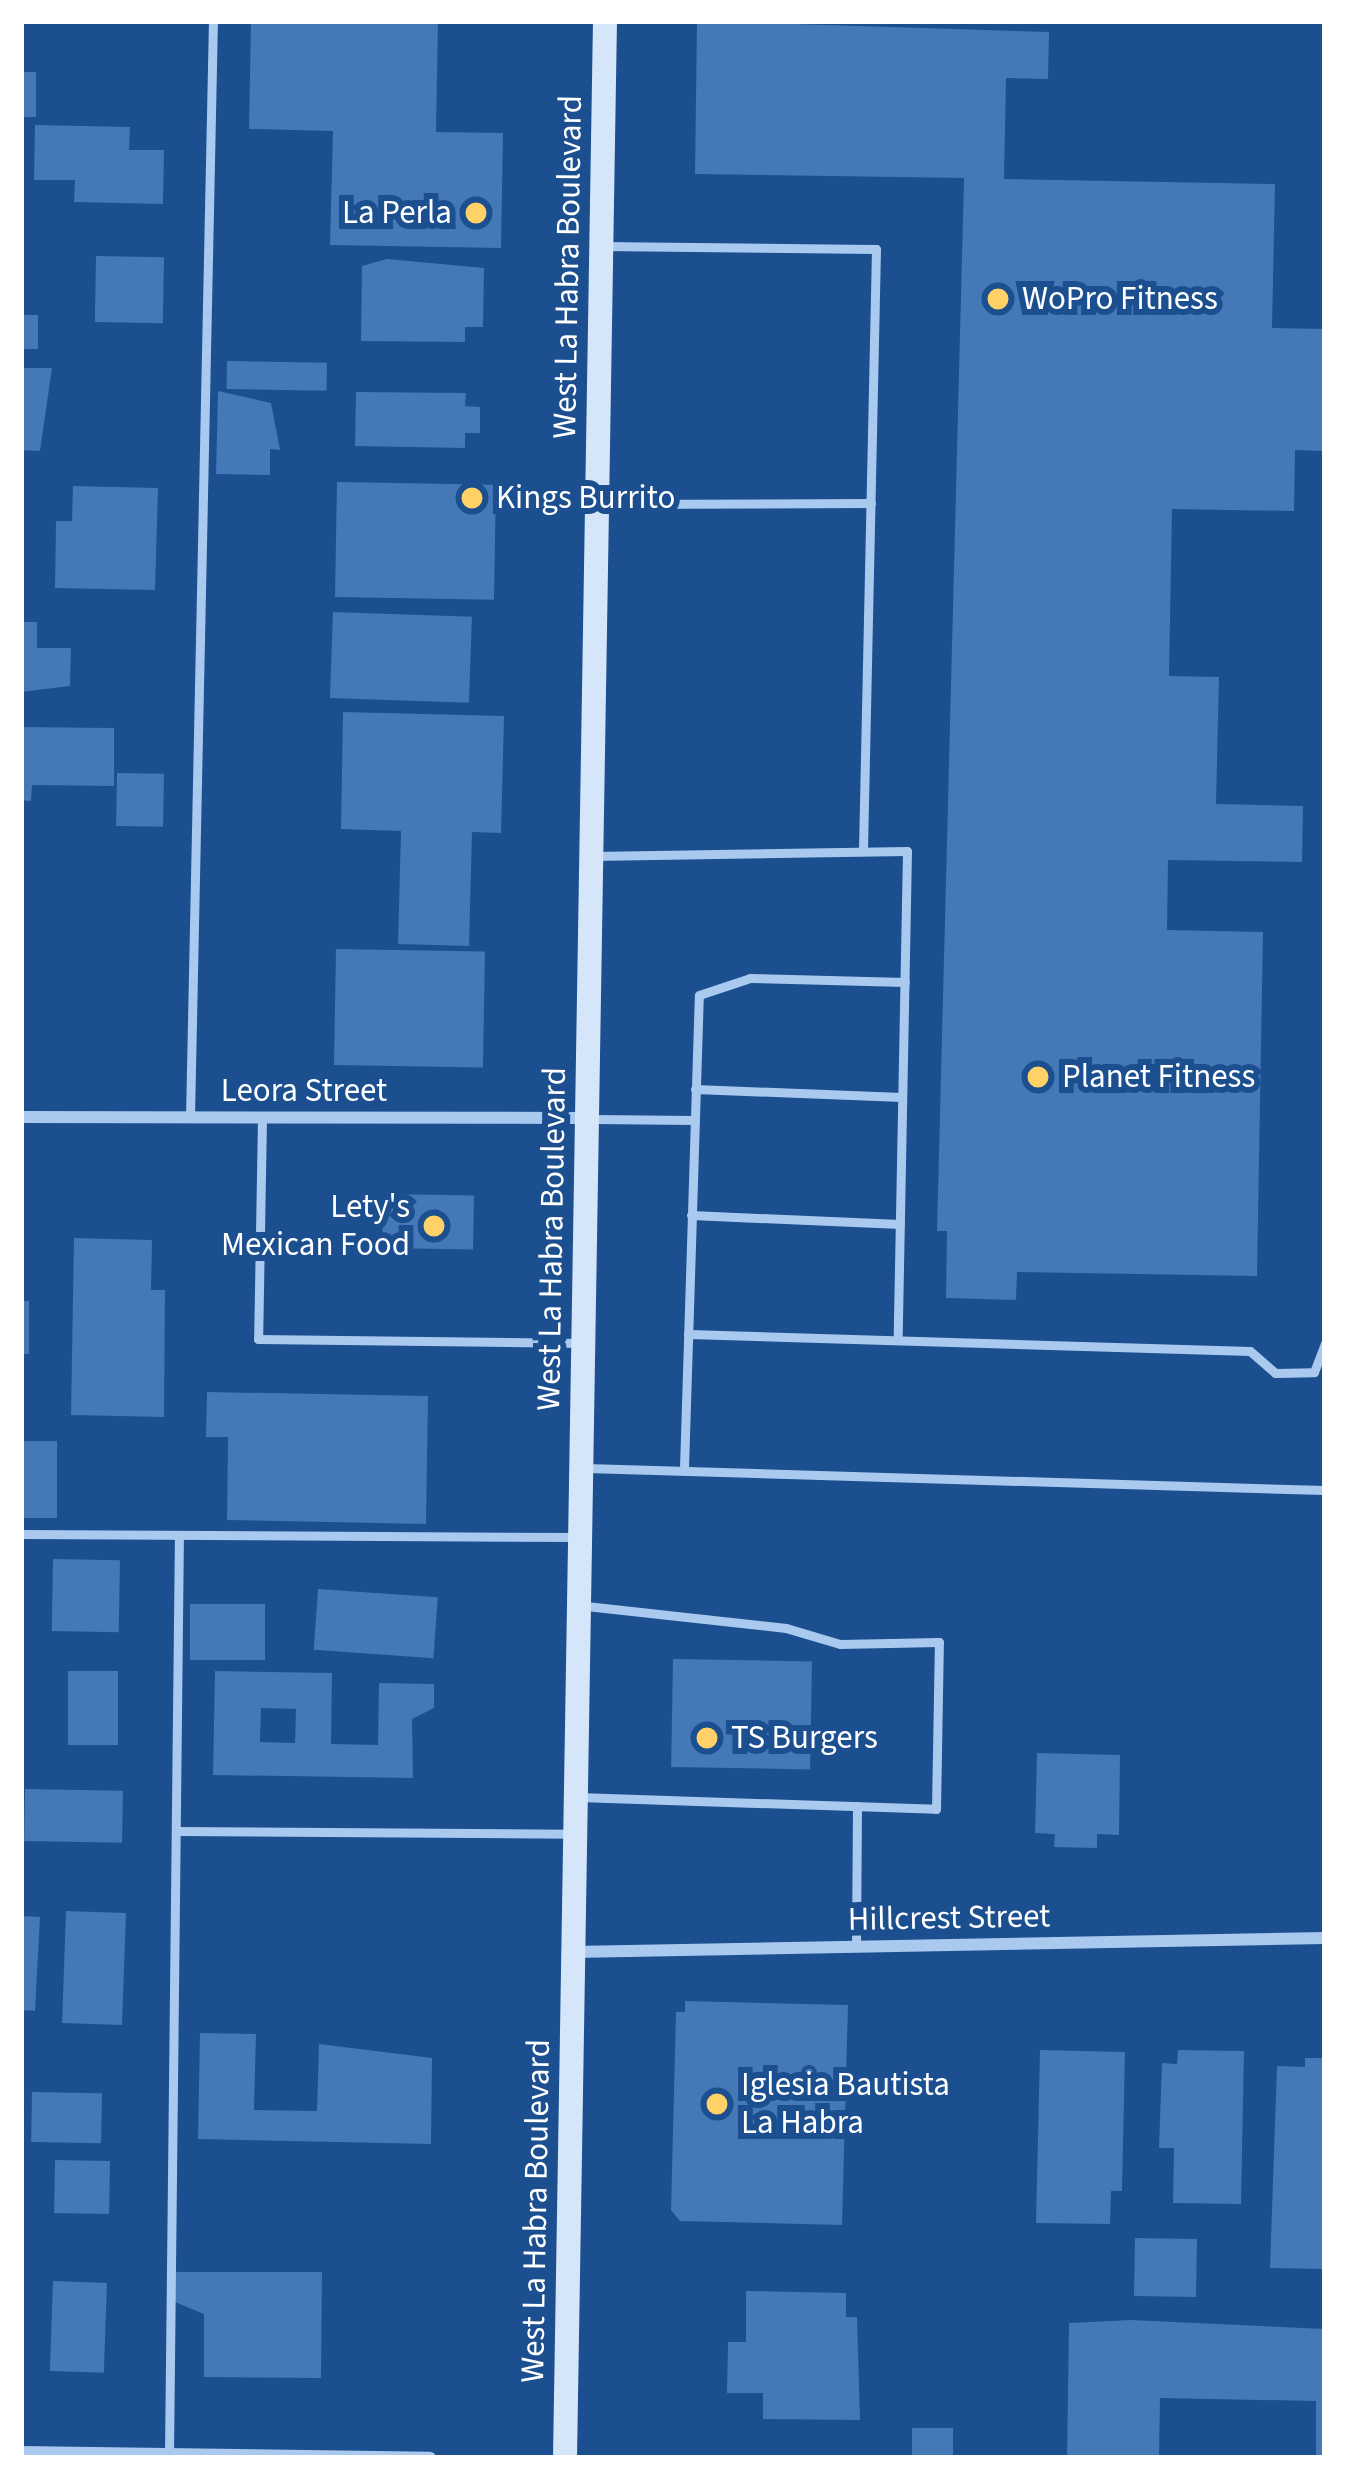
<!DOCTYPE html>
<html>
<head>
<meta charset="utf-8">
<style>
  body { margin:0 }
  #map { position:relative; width:1346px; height:2479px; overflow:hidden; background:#1b4f8f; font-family:"Source Sans 3",sans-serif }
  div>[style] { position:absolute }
  .building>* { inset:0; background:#4478b7; transform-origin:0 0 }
  .lane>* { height:9px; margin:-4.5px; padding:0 4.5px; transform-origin:4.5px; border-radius:4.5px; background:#a9c9ee }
  .street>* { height:12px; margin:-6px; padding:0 6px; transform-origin:6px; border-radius:6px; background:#a9c9ee }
  .secondary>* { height:24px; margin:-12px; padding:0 12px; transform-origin:12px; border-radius:12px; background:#d6e6fa }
  .dots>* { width:33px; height:33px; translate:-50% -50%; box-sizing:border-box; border:6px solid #1b4f8f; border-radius:50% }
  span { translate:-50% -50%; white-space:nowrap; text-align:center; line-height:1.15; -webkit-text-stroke:12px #1b4f8f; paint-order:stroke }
  .poi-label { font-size:33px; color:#fff }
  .right { translate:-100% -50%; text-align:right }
  .left { translate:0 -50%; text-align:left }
  .street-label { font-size:33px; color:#fff }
  .frame { position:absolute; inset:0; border:24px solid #fff; pointer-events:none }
</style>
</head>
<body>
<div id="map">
  <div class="building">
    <i style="clip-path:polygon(251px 21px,438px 21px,436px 132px,503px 133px,501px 248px,330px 245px,333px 131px,249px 129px)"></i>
    <i style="clip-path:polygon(697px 21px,1049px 32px,1048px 79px,1006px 78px,1004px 179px,1275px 184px,1272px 328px,1324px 329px,1322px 451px,1295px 450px,1294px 511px,1172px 509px,1169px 676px,1219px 677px,1216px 804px,1303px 806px,1302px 862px,1168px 860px,1167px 930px,1263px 932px,1257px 1276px,1017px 1272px,1016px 1300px,946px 1298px,947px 1231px,937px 1231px,964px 178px,695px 174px)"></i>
    <i style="left:21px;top:72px;width:15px;height:45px"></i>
    <i style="clip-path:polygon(35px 125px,130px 127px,129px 150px,164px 150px,163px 204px,74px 202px,75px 180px,34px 180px)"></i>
    <i style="left:96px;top:256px;width:68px;height:66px;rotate:1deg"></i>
    <i style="clip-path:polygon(387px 259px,484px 268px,483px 327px,465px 327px,465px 342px,361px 341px,362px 266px)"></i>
    <i style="left:21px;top:315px;width:17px;height:34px"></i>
    <i style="left:227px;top:361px;width:100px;height:28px;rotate:1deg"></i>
    <i style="clip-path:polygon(21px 368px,52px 368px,40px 451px,21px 450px)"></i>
    <i style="clip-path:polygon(218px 391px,271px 403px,280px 450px,270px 449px,270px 475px,216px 474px)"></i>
    <i style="clip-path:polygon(356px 392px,466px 393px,465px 406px,480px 407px,480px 433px,465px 433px,465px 448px,355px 446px)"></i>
    <i style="left:337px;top:482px;width:159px;height:115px;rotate:1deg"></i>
    <i style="clip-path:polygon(73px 486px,158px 488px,155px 590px,55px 588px,56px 521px,72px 521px)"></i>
    <i style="left:333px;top:612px;width:139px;height:86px;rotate:2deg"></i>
    <i style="clip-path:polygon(21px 622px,37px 622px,37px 648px,71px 648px,70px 686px,21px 692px)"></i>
    <i style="clip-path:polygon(343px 712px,504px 716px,501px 833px,472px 832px,469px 946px,398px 944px,401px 831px,341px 829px)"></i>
    <i style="clip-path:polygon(21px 727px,114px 728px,114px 786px,32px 785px,31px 801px,21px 800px)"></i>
    <i style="left:117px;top:773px;width:47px;height:53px;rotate:1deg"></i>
    <i style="left:336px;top:949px;width:149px;height:116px;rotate:1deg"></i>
    <i style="left:383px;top:1194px;width:91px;height:54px;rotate:1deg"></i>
    <i style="clip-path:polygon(74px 1238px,152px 1240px,151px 1290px,165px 1290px,164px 1417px,71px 1415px)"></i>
    <i style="left:21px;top:1301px;width:8px;height:53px"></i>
    <i style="clip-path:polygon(207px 1392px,428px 1396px,426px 1524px,227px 1520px,228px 1437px,206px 1437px)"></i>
    <i style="left:21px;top:1441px;width:36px;height:77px"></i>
    <i style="left:53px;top:1559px;width:67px;height:72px;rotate:1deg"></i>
    <i style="left:318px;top:1589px;width:120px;height:61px;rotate:4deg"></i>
    <i style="left:190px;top:1604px;width:75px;height:56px"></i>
    <i style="left:673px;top:1659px;width:139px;height:108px;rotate:1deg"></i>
    <i style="left:68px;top:1671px;width:50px;height:74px"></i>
    <i style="clip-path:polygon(evenodd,215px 1671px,332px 1673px,331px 1744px,378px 1745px,379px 1683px,434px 1684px,434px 1708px,412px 1719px,413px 1778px,213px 1775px,215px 1671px,261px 1708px,296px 1709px,295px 1743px,260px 1742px,261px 1708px)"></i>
    <i style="clip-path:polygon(1037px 1753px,1120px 1755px,1119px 1835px,1097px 1834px,1097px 1848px,1054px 1847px,1055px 1834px,1035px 1833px)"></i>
    <i style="left:25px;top:1789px;width:98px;height:52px;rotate:1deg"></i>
    <i style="left:66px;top:1911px;width:60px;height:112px;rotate:2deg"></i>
    <i style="left:21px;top:1916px;width:19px;height:94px;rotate:3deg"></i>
    <i style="clip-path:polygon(685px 2001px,848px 2005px,842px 2225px,680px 2221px,671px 2210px,676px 2012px,685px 2012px)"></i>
    <i style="clip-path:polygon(200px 2033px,256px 2034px,254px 2110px,317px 2111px,319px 2044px,432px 2058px,431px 2144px,198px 2139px)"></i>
    <i style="clip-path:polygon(1040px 2050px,1125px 2052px,1122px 2191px,1111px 2191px,1110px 2224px,1036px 2223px)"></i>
    <i style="clip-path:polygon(1178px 2050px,1244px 2051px,1241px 2204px,1173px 2203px,1174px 2148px,1159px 2148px,1162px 2063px,1177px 2064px)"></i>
    <i style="clip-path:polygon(1305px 2058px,1325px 2058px,1325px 2269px,1270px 2268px,1277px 2066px,1305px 2067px)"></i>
    <i style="left:32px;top:2092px;width:70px;height:50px;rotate:1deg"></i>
    <i style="left:55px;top:2160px;width:55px;height:53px;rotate:1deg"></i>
    <i style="left:1135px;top:2238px;width:62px;height:58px;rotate:1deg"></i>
    <i style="clip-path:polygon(175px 2272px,322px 2272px,321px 2378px,204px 2377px,204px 2314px,175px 2302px)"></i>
    <i style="left:53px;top:2281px;width:54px;height:90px;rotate:2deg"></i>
    <i style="clip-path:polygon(746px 2291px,846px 2293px,846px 2317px,857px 2317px,860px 2420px,763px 2419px,763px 2393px,727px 2393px,728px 2342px,746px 2342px)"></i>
    <i style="clip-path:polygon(1131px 2320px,1325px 2329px,1325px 2458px,1316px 2458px,1316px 2401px,1160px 2398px,1159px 2456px,1067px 2458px,1069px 2323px)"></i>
    <i style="left:912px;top:2428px;width:41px;height:30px"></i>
  </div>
  <div class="lane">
    <i style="left:601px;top:246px;width:275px;rotate:0.6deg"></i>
    <i style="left:876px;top:249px;width:601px;rotate:91.24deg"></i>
    <i style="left:602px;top:504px;width:269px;rotate:-0.2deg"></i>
    <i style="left:592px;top:856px;width:315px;rotate:-0.9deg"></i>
    <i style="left:907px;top:851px;width:484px;rotate:91.1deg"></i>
    <i style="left:695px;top:1089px;width:207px;rotate:2.2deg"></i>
    <i style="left:190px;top:1117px;width:1096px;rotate:-88.8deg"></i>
    <i style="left:262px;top:1118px;width:221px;rotate:91deg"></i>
    <i style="left:258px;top:1339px;width:325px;rotate:0.7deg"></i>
    <i style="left:592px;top:1119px;width:103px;rotate:0.6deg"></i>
    <i style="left:691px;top:1215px;width:209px;rotate:2.5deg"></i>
    <i style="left:688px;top:1334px;width:562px;rotate:1.73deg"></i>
    <i style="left:1250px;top:1351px;width:33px;rotate:41deg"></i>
    <i style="left:1275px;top:1373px;width:39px;rotate:-1deg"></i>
    <i style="left:1314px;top:1372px;width:31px;rotate:-69deg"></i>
    <i style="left:586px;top:1468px;width:739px;rotate:1.71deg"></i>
    <i style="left:684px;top:1468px;width:473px;rotate:-88.2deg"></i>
    <i style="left:699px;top:995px;width:54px;rotate:-18.4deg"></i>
    <i style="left:750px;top:978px;width:155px;rotate:1.5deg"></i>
    <i style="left:21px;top:1534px;width:559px;rotate:0.31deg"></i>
    <i style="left:578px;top:1797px;width:358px;rotate:1.9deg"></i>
    <i style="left:936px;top:1809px;width:167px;rotate:-89deg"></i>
    <i style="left:939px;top:1642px;width:99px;rotate:178.8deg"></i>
    <i style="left:840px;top:1644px;width:56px;rotate:-163.5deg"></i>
    <i style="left:786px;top:1628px;width:208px;rotate:-173.7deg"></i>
    <i style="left:176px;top:1831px;width:394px;rotate:0.4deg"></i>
    <i style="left:856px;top:1947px;width:141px;rotate:-89.6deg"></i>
    <i style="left:169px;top:2454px;width:919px;rotate:-89.38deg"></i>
  </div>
  <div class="street">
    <i style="left:21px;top:1117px;width:565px;rotate:0.1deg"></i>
    <i style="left:573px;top:1952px;width:752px;rotate:-1.07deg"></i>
    <i style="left:21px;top:2452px;width:409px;rotate:0.8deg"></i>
  </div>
  <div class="secondary">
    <i style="left:565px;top:2458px;width:2437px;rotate:-89.06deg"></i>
  </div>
  <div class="dots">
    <i style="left:476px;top:213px;background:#ffd166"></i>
    <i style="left:998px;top:299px;background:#ffd166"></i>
    <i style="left:472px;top:498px;background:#ffd166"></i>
    <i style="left:1038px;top:1077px;background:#ffd166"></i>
    <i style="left:434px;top:1226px;background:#ffd166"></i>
    <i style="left:707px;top:1738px;background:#ffd166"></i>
    <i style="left:717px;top:2104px;background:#ffd166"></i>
  </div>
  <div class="poi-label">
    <span class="right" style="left:452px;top:213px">La Perla</span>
    <span class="left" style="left:1022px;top:299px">WoPro Fitness</span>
    <span class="left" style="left:496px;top:498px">Kings Burrito</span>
    <span class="left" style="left:1062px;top:1077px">Planet Fitness</span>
    <span class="right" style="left:410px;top:1226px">Lety's<br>Mexican Food</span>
    <span class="left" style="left:731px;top:1738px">TS Burgers</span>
    <span class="left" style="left:741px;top:2104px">Iglesia Bautista<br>La Habra</span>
  </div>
  <div class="street-label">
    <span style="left:568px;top:267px;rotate:-89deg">West La Habra Boulevard</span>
    <span style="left:304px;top:1091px">Leora Street</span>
    <span style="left:552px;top:1239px;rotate:-89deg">West La Habra Boulevard</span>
    <span style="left:949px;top:1918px;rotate:-1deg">Hillcrest Street</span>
    <span style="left:536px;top:2211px;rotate:-89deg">West La Habra Boulevard</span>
  </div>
  <div class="frame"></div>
</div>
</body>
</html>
